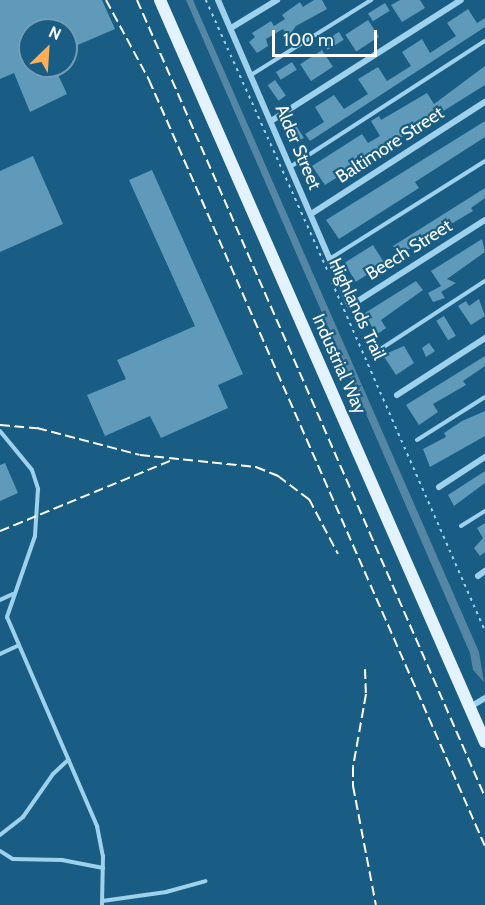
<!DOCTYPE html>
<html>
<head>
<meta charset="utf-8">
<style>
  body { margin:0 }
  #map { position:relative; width:485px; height:905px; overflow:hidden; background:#195d84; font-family:Cabin,sans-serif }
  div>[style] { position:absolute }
  .water>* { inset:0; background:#5587a4 }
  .building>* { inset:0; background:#5f9aba; transform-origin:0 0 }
  .path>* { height:1.5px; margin-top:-0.75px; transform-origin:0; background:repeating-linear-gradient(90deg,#9dd1ec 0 3px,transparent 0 7.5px) }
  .lane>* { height:4px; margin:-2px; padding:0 2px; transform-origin:2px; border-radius:2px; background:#9dd1ec }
  .street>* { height:6px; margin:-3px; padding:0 3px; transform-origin:3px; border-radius:3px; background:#9dd1ec }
  .primary>* { height:12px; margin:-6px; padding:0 6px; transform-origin:6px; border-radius:6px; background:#e2f3ff }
  .rail>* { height:2px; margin-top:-1px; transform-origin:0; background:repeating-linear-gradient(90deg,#fff 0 10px,transparent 0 14.5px) }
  span { translate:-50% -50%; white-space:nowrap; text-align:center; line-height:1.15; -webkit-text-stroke:4.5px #195d84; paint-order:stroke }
  .street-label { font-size:18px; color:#fff }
  .north { position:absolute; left:18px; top:18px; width:60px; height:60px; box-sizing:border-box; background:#195d84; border:2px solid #759eb5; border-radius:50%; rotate:25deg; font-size:16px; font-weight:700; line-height:24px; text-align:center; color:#fff }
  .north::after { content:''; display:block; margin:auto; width:21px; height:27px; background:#ffae58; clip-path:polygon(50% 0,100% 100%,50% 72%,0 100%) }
  .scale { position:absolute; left:272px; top:30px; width:105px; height:27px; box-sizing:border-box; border:3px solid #fff; border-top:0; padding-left:8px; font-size:18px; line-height:21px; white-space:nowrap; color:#fff; -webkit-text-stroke:4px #195d84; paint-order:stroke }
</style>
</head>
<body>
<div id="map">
  <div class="water">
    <i style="clip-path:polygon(186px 0,193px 0,479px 652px,484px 682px,473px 670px,470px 653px)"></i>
  </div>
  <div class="building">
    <i style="clip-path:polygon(0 0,102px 0,115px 29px,66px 50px,66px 30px,30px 30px,30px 66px,54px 66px,67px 94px,30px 112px,14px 73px,0 79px)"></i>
    <i style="clip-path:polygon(314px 0,322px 0,327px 9px,296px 26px,288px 37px,283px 29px,266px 39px,268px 46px,257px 53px,249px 42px,255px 37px,252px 33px,271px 21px,274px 26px,285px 19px,282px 15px,300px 2px,303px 7px)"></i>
    <i style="clip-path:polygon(400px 0,420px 0,425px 8px,402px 22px,391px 5px)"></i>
    <i style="left:385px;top:3px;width:9px;height:20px;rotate:58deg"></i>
    <i style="clip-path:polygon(468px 9px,477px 23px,485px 18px,485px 27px,310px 141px,305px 134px,324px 122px,315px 107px,334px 95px,344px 109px,368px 94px,358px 79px,378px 67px,387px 81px,411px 66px,402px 52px,422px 39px,430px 53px,456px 36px,447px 23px)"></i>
    <i style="left:368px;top:20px;width:20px;height:27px;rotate:57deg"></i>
    <i style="left:339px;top:32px;width:9px;height:19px;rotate:58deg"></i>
    <i style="left:322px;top:50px;width:20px;height:26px;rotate:57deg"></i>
    <i style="left:292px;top:62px;width:9px;height:19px;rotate:58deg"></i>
    <i style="clip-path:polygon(485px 66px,485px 85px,325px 185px,312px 166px,362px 134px,368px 143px,380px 136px,371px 121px,379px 116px,381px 120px,427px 93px,434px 104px)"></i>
    <i style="left:275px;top:80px;width:19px;height:9px;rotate:55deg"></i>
    <i style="left:293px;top:121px;width:20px;height:9px;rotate:57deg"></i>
    <i style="clip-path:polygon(485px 121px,485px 137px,415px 182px,419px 188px,339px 239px,326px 220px)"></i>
    <i style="clip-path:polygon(33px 156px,63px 224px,0 252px,0 171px)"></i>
    <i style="clip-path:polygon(152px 170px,243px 374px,218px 385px,228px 408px,161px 438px,150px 416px,105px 436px,87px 395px,126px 379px,117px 360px,195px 326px,129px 180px)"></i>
    <i style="clip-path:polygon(485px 188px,485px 198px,471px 208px,473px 211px,399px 255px,393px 246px)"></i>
    <i style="clip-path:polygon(482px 239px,485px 252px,447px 279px,456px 283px,441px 292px,445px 298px,433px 302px,428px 293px,441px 286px,431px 271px)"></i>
    <i style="left:373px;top:245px;width:22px;height:34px;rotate:58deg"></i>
    <i style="clip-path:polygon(416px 281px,423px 290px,381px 320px,386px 328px,376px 335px,365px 313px)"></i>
    <i style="clip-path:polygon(479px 299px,485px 316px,471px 325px,458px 306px,466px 301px,469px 306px)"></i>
    <i style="left:444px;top:316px;width:23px;height:9px;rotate:59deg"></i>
    <i style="clip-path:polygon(429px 343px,435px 351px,426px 357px,422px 348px)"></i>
    <i style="clip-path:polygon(404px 346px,414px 363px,396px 375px,383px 355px)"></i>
    <i style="clip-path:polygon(485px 356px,485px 366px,463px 381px,466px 385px,433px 404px,438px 412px,419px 425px,406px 405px)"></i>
    <i style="clip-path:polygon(485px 411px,485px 436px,430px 467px,423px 449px,446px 437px,444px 433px,462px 421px)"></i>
    <i style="clip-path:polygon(5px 463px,18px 493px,0 501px,0 465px)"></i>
    <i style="clip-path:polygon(485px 471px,485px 483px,454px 506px,448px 495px)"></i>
    <i style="clip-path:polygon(485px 523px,485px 552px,480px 556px,474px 548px,483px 538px,477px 528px)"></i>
  </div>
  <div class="path">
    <i style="left:206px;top:0;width:298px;rotate:65.8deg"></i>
    <i style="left:332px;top:282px;width:380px;rotate:66.3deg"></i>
  </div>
  <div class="lane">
    <i style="left:251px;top:75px;width:142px;rotate:-32deg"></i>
    <i style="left:290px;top:167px;width:232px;rotate:-32.9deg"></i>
    <i style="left:331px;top:258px;width:182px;rotate:-32.2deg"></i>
    <i style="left:376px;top:352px;width:130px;rotate:-33.1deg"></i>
    <i style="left:0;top:431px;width:50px;rotate:50.6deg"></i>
    <i style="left:32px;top:470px;width:20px;rotate:72deg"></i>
    <i style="left:38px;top:489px;width:47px;rotate:93.7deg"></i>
    <i style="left:35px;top:536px;width:86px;rotate:109.1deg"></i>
    <i style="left:7px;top:617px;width:228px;rotate:66.7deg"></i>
    <i style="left:97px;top:826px;width:31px;rotate:79deg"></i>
    <i style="left:103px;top:856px;width:49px;rotate:91.2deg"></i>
    <i style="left:417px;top:440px;width:80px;rotate:-32.3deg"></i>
    <i style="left:461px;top:526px;width:28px;rotate:-32deg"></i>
    <i style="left:0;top:600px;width:14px;rotate:-25deg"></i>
    <i style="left:0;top:654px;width:19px;rotate:-25deg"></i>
    <i style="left:0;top:835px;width:29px;rotate:-38deg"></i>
    <i style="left:23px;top:817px;width:52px;rotate:-55.1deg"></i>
    <i style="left:53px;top:774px;width:21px;rotate:-43deg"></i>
    <i style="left:0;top:851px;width:15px;rotate:32deg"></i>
    <i style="left:13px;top:859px;width:49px;rotate:1.2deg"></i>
    <i style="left:62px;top:860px;width:42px;rotate:11deg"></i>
    <i style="left:102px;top:901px;width:65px;rotate:-8deg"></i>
    <i style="left:166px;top:892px;width:41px;rotate:-15.4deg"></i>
  </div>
  <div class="street">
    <i style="left:218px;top:0;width:333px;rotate:66.7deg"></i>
    <i style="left:350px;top:306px;width:160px;rotate:-32.5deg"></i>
    <i style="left:231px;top:28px;width:54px;rotate:-31.3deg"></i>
    <i style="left:271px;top:121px;width:225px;rotate:-32.5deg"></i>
    <i style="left:311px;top:214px;width:207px;rotate:-32.8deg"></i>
    <i style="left:397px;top:395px;width:105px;rotate:-32.9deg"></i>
    <i style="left:439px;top:487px;width:55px;rotate:-33.1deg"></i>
    <i style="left:478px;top:576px;width:9px;rotate:-36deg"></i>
    <i style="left:470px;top:707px;width:17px;rotate:-31deg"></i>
  </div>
  <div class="primary">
    <i style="left:160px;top:0;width:810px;rotate:66.35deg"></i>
  </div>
  <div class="rail">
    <i style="left:106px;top:0;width:91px;rotate:61.7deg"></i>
    <i style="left:149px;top:80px;width:836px;rotate:66.32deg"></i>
    <i style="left:137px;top:0;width:870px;rotate:66.41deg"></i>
    <i style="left:0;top:425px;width:37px;rotate:5deg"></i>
    <i style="left:37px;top:428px;width:106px;rotate:14.7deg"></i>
    <i style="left:140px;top:455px;width:117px;rotate:5.9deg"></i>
    <i style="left:256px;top:467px;width:24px;rotate:22deg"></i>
    <i style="left:278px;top:476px;width:39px;rotate:37deg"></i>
    <i style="left:309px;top:499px;width:62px;rotate:62.2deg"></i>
    <i style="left:0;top:531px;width:184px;rotate:-22.4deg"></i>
    <i style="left:365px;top:669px;width:25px;rotate:88deg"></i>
    <i style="left:366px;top:694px;width:74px;rotate:100.1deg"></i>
    <i style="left:353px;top:767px;width:19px;rotate:90deg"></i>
    <i style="left:353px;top:786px;width:121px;rotate:79.1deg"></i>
  </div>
  <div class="street-label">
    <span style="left:390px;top:145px;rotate:-33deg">Baltimore Street</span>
    <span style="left:298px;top:147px;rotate:67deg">Alder Street</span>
    <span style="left:409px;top:250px;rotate:-32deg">Beech Street</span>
    <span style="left:357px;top:309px;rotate:65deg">Highlands Trail</span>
    <span style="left:339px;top:364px;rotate:66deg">Industrial Way</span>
  </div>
  <div class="north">N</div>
  <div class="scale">100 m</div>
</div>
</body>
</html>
